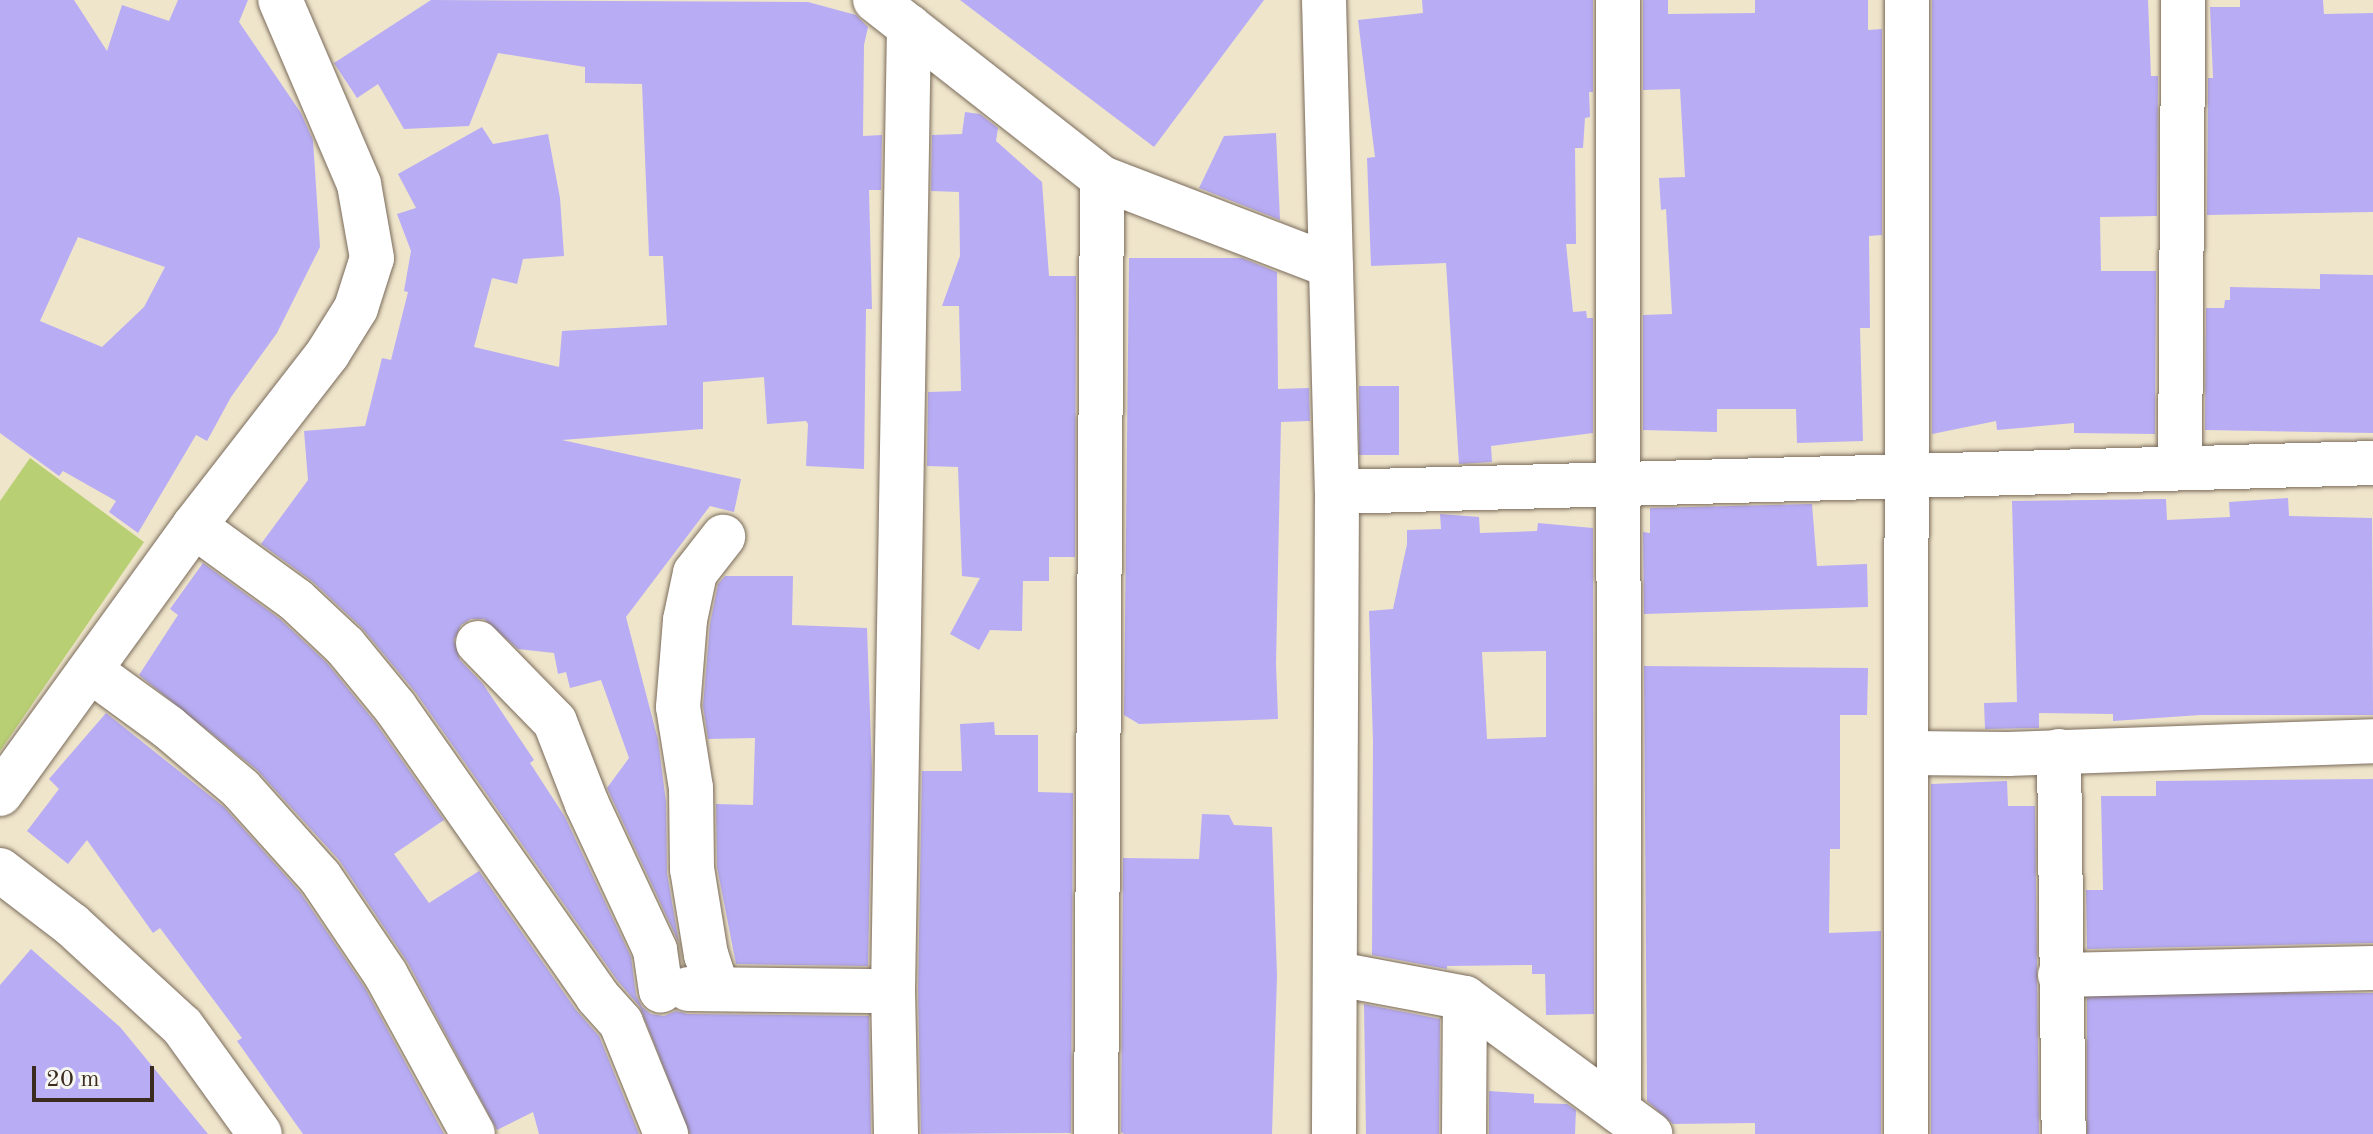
<!DOCTYPE html>
<html>
<head>
<meta charset="utf-8">
<style>
  body { margin:0 }
  #map { position:relative; width:2373px; height:1134px; overflow:hidden; background:#efe5cb; font-family:"Old Standard TT",serif }
  div>[style] { position:absolute }
  .green>* { inset:0; background:#b9cf74 }
  .building>* { inset:0; background:#b8acf5; transform-origin:0 0 }
  .roads { filter:drop-shadow(0 0 2px #7a6b5b) drop-shadow(0 0 2px #7a6b5b) }
  .minor>* { height:44px; margin:-22px; padding:0 22px; transform-origin:22px; border-radius:22px; background:#fff }
  span { translate:-50% -50%; white-space:nowrap; text-align:center; line-height:1.15; -webkit-text-stroke:7px #f6f6f2; paint-order:stroke }
  .scale { position:absolute; left:32px; top:1066px; width:122px; height:36px; box-sizing:border-box; border:4px solid #3b2a1e; border-top:0; padding-left:10px; font-size:24px; line-height:28px; white-space:nowrap; color:#3b2a1e; -webkit-text-stroke:6px #f6f6f2; paint-order:stroke }
</style>
</head>
<body>
<div id="map">
  <div class="green">
    <i style="clip-path:polygon(30px 458px,144px 542px,0 751px,0 501px)"></i>
  </div>
  <div class="building">
    <i style="clip-path:polygon(evenodd,0 0,74px 0,107px 51px,122px 5px,169px 21px,178px 0,248px 0,239px 22px,301px 113px,313px 140px,320px 247px,277px 333px,231px 397px,207px 441px,196px 435px,138px 533px,109px 512px,116px 501px,63px 471px,59px 476px,0 433px,0 0,78px 237px,165px 267px,144px 307px,102px 347px,40px 321px,78px 237px)"></i>
    <i style="clip-path:polygon(431px 0,808px 2px,856px 15px,868px 27px,864px 45px,863px 136px,882px 135px,881px 190px,869px 190px,872px 309px,866px 309px,864px 469px,806px 466px,808px 424px,806px 421px,767px 424px,764px 377px,703px 382px,703px 429px,562px 440px,741px 479px,734px 512px,710px 506px,626px 617px,658px 740px,666px 802px,667px 873px,679px 943px,607px 788px,629px 758px,601px 680px,570px 688px,566px 672px,558px 674px,554px 653px,518px 649px,484px 619px,471px 619px,461px 625px,454px 640px,460px 660px,483px 684px,534px 760px,530px 763px,565px 817px,631px 957px,636px 995px,642px 1007px,651px 1014px,664px 1016px,676px 1011px,688px 1014px,869px 1016px,871px 1134px,690px 1134px,640px 1007px,617px 980px,416px 693px,362px 628px,313px 582px,261px 544px,308px 480px,304px 431px,365px 426px,382px 358px,391px 360px,408px 292px,404px 291px,411px 251px,397px 214px,416px 208px,398px 174px,482px 127px,493px 144px,548px 134px,560px 198px,564px 256px,523px 259px,517px 284px,492px 278px,474px 347px,559px 367px,562px 331px,667px 325px,663px 256px,649px 256px,642px 84px,585px 83px,585px 67px,498px 53px,469px 126px,404px 129px,378px 84px,357px 98px,334px 63px)"></i>
    <i style="clip-path:polygon(960px 0,1264px 0,1154px 147px)"></i>
    <i style="clip-path:polygon(1422px 0,1593px 0,1593px 92px,1589px 92px,1590px 117px,1585px 118px,1583px 148px,1575px 148px,1576px 244px,1566px 244px,1573px 312px,1586px 311px,1587px 318px,1593px 318px,1593px 433px,1491px 446px,1492px 462px,1459px 464px,1446px 263px,1371px 266px,1367px 158px,1375px 157px,1358px 20px,1423px 13px)"></i>
    <i style="clip-path:polygon(1643px 0,1668px 0,1668px 14px,1755px 13px,1755px 0,1868px 0,1868px 30px,1882px 29px,1882px 235px,1869px 236px,1870px 328px,1860px 328px,1863px 441px,1797px 443px,1796px 409px,1717px 409px,1717px 432px,1643px 430px,1643px 315px,1672px 314px,1666px 209px,1661px 210px,1659px 178px,1685px 177px,1680px 89px,1643px 90px)"></i>
    <i style="clip-path:polygon(1932px 0,2148px 0,2151px 76px,2158px 76px,2157px 216px,2100px 217px,2101px 271px,2156px 271px,2155px 434px,2074px 433px,2074px 423px,1997px 430px,1996px 421px,1932px 434px)"></i>
    <i style="clip-path:polygon(2240px 0,2323px 0,2324px 14px,2373px 13px,2373px 212px,2207px 215px,2208px 78px,2213px 78px,2210px 7px,2240px 7px)"></i>
    <i style="clip-path:polygon(965px 112px,980px 114px,998px 128px,996px 141px,1042px 182px,1049px 276px,1076px 276px,1075px 557px,1049px 557px,1049px 581px,1023px 581px,1022px 631px,990px 630px,979px 650px,950px 634px,980px 578px,962px 576px,958px 467px,927px 466px,928px 392px,961px 391px,959px 306px,942px 306px,960px 256px,959px 192px,931px 191px,932px 135px,962px 134px)"></i>
    <i style="clip-path:polygon(1276px 133px,1280px 220px,1199px 188px,1224px 136px)"></i>
    <i style="clip-path:polygon(1129px 258px,1242px 258px,1277px 272px,1278px 389px,1309px 388px,1310px 421px,1281px 422px,1276px 664px,1278px 719px,1139px 724px,1124px 715px)"></i>
    <i style="clip-path:polygon(2320px 274px,2373px 275px,2373px 433px,2205px 430px,2206px 308px,2224px 308px,2225px 300px,2230px 300px,2230px 287px,2320px 289px)"></i>
    <i style="left:1359px;top:386px;width:40px;height:69px"></i>
    <i style="clip-path:polygon(2288px 498px,2289px 516px,2372px 518px,2373px 715px,2200px 715px,2113px 721px,2113px 714px,2039px 713px,2039px 728px,1985px 729px,1984px 703px,2017px 702px,2012px 501px,2166px 499px,2167px 520px,2230px 517px,2229px 502px)"></i>
    <i style="clip-path:polygon(1812px 504px,1817px 566px,1867px 564px,1868px 607px,1644px 614px,1643px 532px,1650px 533px,1650px 508px)"></i>
    <i style="clip-path:polygon(evenodd,1440px 514px,1479px 517px,1480px 533px,1537px 531px,1538px 523px,1593px 528px,1594px 1014px,1546px 1015px,1545px 974px,1532px 974px,1532px 965px,1447px 966px,1447px 969px,1372px 955px,1373px 742px,1369px 611px,1393px 609px,1407px 544px,1407px 530px,1441px 529px,1440px 514px,1546px 651px,1546px 737px,1487px 739px,1482px 652px,1546px 651px)"></i>
    <i style="clip-path:polygon(203px 563px,280px 619px,327px 663px,375px 722px,444px 820px,394px 854px,429px 903px,479px 871px,576px 1010px,599px 1036px,639px 1134px,539px 1134px,533px 1112px,497px 1130px,408px 963px,339px 860px,257px 770px,139px 675px,178px 615px,170px 609px)"></i>
    <i style="clip-path:polygon(725px 576px,793px 576px,792px 625px,867px 628px,872px 771px,868px 966px,736px 964px,717px 867px,716px 804px,753px 805px,755px 738px,708px 739px,703px 706px,710px 624px,718px 584px)"></i>
    <i style="clip-path:polygon(1644px 666px,1868px 668px,1867px 715px,1840px 715px,1840px 849px,1830px 849px,1829px 933px,1881px 931px,1881px 1134px,1755px 1134px,1755px 1123px,1673px 1124px,1647px 1101px)"></i>
    <i style="clip-path:polygon(106px 713px,224px 807px,300px 892px,365px 988px,444px 1134px,303px 1134px,237px 1041px,242px 1038px,160px 928px,153px 933px,87px 840px,68px 864px,27px 831px,59px 789px,49px 779px)"></i>
    <i style="clip-path:polygon(994px 722px,995px 735px,1038px 735px,1038px 792px,1073px 793px,1071px 1133px,921px 1134px,918px 991px,922px 771px,962px 771px,960px 724px)"></i>
    <i style="clip-path:polygon(2373px 779px,2373px 943px,2087px 949px,2086px 890px,2103px 890px,2101px 796px,2156px 796px,2156px 781px)"></i>
    <i style="clip-path:polygon(2007px 781px,2008px 806px,2035px 806px,2039px 1134px,1931px 1134px,1931px 784px)"></i>
    <i style="clip-path:polygon(1202px 814px,1229px 815px,1234px 825px,1272px 827px,1277px 976px,1272px 1134px,1124px 1134px,1121px 1132px,1123px 858px,1199px 859px)"></i>
    <i style="clip-path:polygon(31px 949px,120px 1027px,208px 1134px,0 1134px,0 985px)"></i>
    <i style="left:2373px;top:993px;width:141px;height:286px;rotate:90deg"></i>
    <i style="clip-path:polygon(1364px 1004px,1440px 1019px,1439px 1134px,1366px 1134px)"></i>
    <i style="clip-path:polygon(1489px 1091px,1534px 1094px,1534px 1103px,1567px 1104px,1576px 1110px,1575px 1134px,1489px 1134px)"></i>
  </div>
  <div class="roads">
    <div class="minor">
      <i style="left:875px;top:0;width:288px;rotate:38.1deg"></i>
      <i style="left:1102px;top:178px;width:245px;rotate:21deg"></i>
      <i style="left:1324px;top:0;width:492px;rotate:88.5deg"></i>
      <i style="left:1337px;top:492px;width:642px;rotate:90.27deg"></i>
      <i style="left:1618px;top:0;width:1111px;rotate:89.95deg"></i>
      <i style="left:2180px;top:467px;width:467px;rotate:-89.6deg"></i>
      <i style="left:1337px;top:492px;width:1036px;rotate:-1.6deg"></i>
      <i style="left:194px;top:526px;width:126px;rotate:36deg"></i>
      <i style="left:296px;top:600px;width:67px;rotate:43.2deg"></i>
      <i style="left:345px;top:646px;width:79px;rotate:50.7deg"></i>
      <i style="left:395px;top:707px;width:353px;rotate:55deg"></i>
      <i style="left:597px;top:996px;width:36px;rotate:48deg"></i>
      <i style="left:621px;top:1023px;width:120px;rotate:67.9deg"></i>
      <i style="left:478px;top:643px;width:110px;rotate:45.7deg"></i>
      <i style="left:555px;top:722px;width:88px;rotate:68.7deg"></i>
      <i style="left:587px;top:804px;width:161px;rotate:65deg"></i>
      <i style="left:655px;top:950px;width:41px;rotate:81.7deg"></i>
      <i style="left:91px;top:671px;width:95px;rotate:36deg"></i>
      <i style="left:168px;top:727px;width:96px;rotate:40.3deg"></i>
      <i style="left:241px;top:789px;width:118px;rotate:48.1deg"></i>
      <i style="left:320px;top:877px;width:118px;rotate:56deg"></i>
      <i style="left:386px;top:975px;width:181px;rotate:61.3deg"></i>
      <i style="left:2059px;top:751px;width:383px;rotate:89.3deg"></i>
      <i style="left:1908px;top:753px;width:100px;rotate:0.6deg"></i>
      <i style="left:2008px;top:754px;width:365px;rotate:-2deg"></i>
      <i style="left:0;top:794px;width:331px;rotate:-54.1deg"></i>
      <i style="left:194px;top:526px;width:219px;rotate:-52.2deg"></i>
      <i style="left:328px;top:353px;width:53px;rotate:-58.1deg"></i>
      <i style="left:356px;top:308px;width:52px;rotate:-72.3deg"></i>
      <i style="left:372px;top:258px;width:75px;rotate:-100deg"></i>
      <i style="left:359px;top:184px;width:200px;rotate:-113.2deg"></i>
      <i style="left:0;top:870px;width:91px;rotate:37.4deg"></i>
      <i style="left:72px;top:925px;width:149px;rotate:42.6deg"></i>
      <i style="left:182px;top:1026px;width:133px;rotate:54.2deg"></i>
      <i style="left:1337px;top:974px;width:130px;rotate:10.6deg"></i>
      <i style="left:1465px;top:998px;width:230px;rotate:36.3deg"></i>
      <i style="left:2060px;top:975px;width:313px;rotate:-1.3deg"></i>
      <i style="left:717px;top:988px;width:35px;rotate:-108deg"></i>
      <i style="left:706px;top:955px;width:87px;rotate:-99.2deg"></i>
      <i style="left:692px;top:869px;width:81px;rotate:-90.7deg"></i>
      <i style="left:691px;top:788px;width:82px;rotate:-99.1deg"></i>
      <i style="left:678px;top:707px;width:87px;rotate:-85.4deg"></i>
      <i style="left:685px;top:620px;width:48px;rotate:-78deg"></i>
      <i style="left:695px;top:573px;width:46px;rotate:-52.1deg"></i>
      <i style="left:688px;top:989px;width:205px;rotate:0.6deg"></i>
      <i style="left:896px;top:1134px;width:143px;rotate:-91.2deg"></i>
      <i style="left:893px;top:991px;width:965px;rotate:-89.05deg"></i>
      <i style="left:1096px;top:1134px;width:956px;rotate:-89.64deg"></i>
      <i style="left:1464px;top:1134px;width:136px;rotate:-89.6deg"></i>
      <i style="left:1906px;top:1134px;width:1134px;rotate:-89.95deg"></i>
    </div>
  </div>
  <div class="scale">20 m</div>
</div>
</body>
</html>
